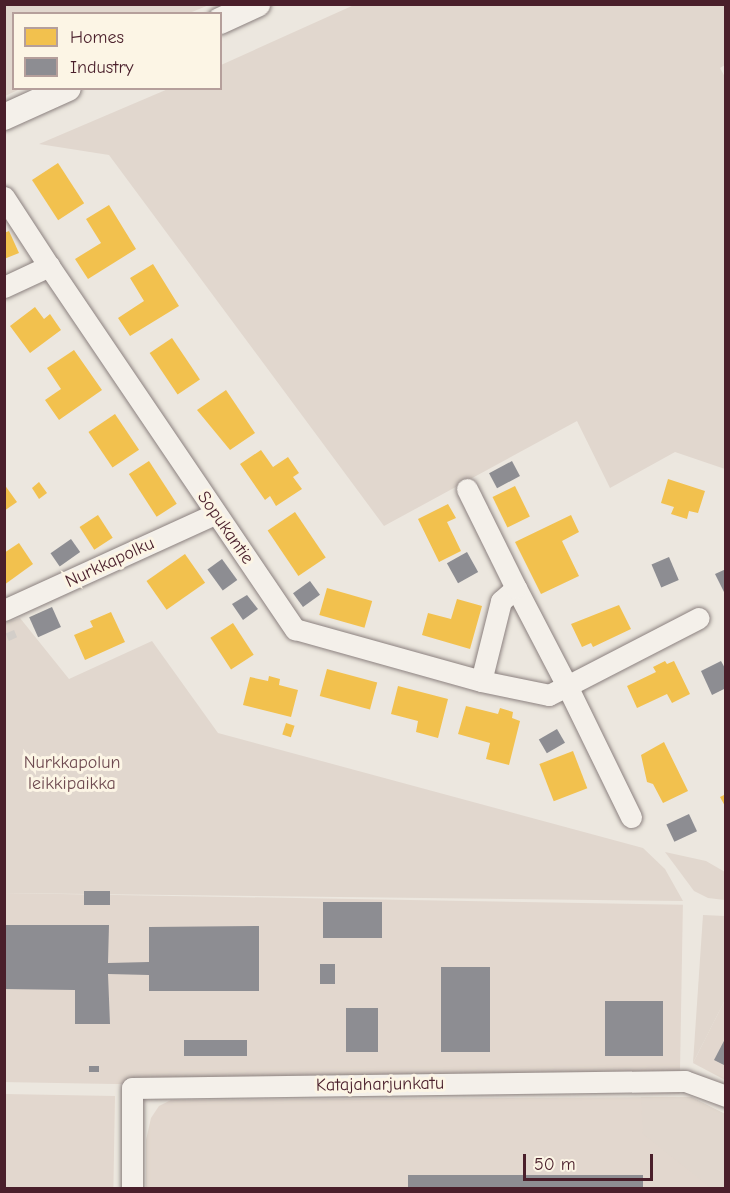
<!DOCTYPE html>
<html>
<head>
<meta charset="utf-8">
<style>
  body { margin:0 }
  #map { position:relative; width:730px; height:1193px; overflow:hidden; background:#ece7df; font-family:"Comic Neue",sans-serif }
  div>[style] { position:absolute }
  .built>* { inset:0; background:#e2d7ce; transform-origin:0 0 }
  .green>* { inset:0; background:#e1d7ce }
  .homes>* { inset:0; background:#f2c14e; transform-origin:0 0 }
  .industry>* { inset:0; background:#8d8d92; transform-origin:0 0 }
  .building>* { inset:0; background:#d3cec9; transform-origin:0 0 }
  .roads { filter:drop-shadow(0 0 2px #8b817f) drop-shadow(0 0 2px #8b817f) }
  .minor>* { height:21px; margin:-10.5px; padding:0 10.5px; transform-origin:10.5px; border-radius:10.5px; background:#f4f0ea }
  .tertiary>* { height:26px; margin:-13px; padding:0 13px; transform-origin:13px; border-radius:13px; background:#f4f0ea }
  span { translate:-50% -50%; white-space:nowrap; text-align:center; line-height:1.15; -webkit-text-stroke:6px #fcf5e5; paint-order:stroke }
  .street-label { font-size:18px; color:#4a1f2b }
  .park-label { font-size:18px; color:#6e4a50 }
  .frame { position:absolute; inset:0; border:6px solid #4a1f2b; pointer-events:none }
  .legend { position:absolute; left:12px; top:12px; width:210px; height:78px; box-sizing:border-box; background:#fcf5e5; border:2px solid #b59f9b; margin:0; padding:8px 10px; list-style:none; font-size:18px; color:#4a1f2b }
  .legend li { display:flex; align-items:center; gap:12px; height:30px }
  .legend b { width:30px; border:2px solid #b59f9b }
  .scale { position:absolute; left:523px; top:1154px; width:130px; height:27px; box-sizing:border-box; border:3px solid #4a1f2b; border-top:0; padding-left:8px; font-size:18px; line-height:21px; white-space:nowrap; color:#4a1f2b; -webkit-text-stroke:4px #fcf5e5; paint-order:stroke }
</style>
</head>
<body>
<div id="map">
  <div class="built">
    <i style="left:4px;top:893px;width:679px;height:189px;rotate:1deg"></i>
    <i style="clip-path:polygon(725px 1000px,725px 1080px,693px 1063px)"></i>
    <i style="left:5px;top:1094px;width:110px;height:94px;rotate:1deg"></i>
    <i style="clip-path:polygon(691px 1097px,725px 1114px,725px 1188px,146px 1188px,146px 1140px,151px 1118px,159px 1106px,171px 1100px)"></i>
  </div>
  <div class="green">
    <i style="clip-path:polygon(4px 5px,5px 4px,209px 5px,187px 14px,14px 14px,14px 88px,20px 89px,5px 96px)"></i>
    <i style="clip-path:polygon(354px 5px,725px 5px,725px 65px,720px 68px,726px 79px,725px 469px,675px 452px,610px 488px,577px 421px,384px 526px,109px 155px,39px 144px,168px 89px,220px 88px,221px 65px)"></i>
    <i style="clip-path:polygon(20px 618px,69px 679px,152px 641px,218px 733px,643px 848px,665px 869px,683px 901px,5px 893px,5px 623px)"></i>
    <i style="clip-path:polygon(665px 852px,706px 861px,725px 872px,725px 900px,708px 898px,694px 891px)"></i>
    <i style="clip-path:polygon(703px 915px,725px 916px,725px 1000px,693px 1063px)"></i>
    <i style="clip-path:polygon(641px 1097px,691px 1097px,725px 1114px,725px 1188px,711px 1188px,643px 1134px)"></i>
  </div>
  <div class="homes">
    <i style="left:58px;top:163px;width:48px;height:31px;rotate:57deg"></i>
    <i style="clip-path:polygon(109px 205px,136px 249px,88px 279px,75px 259px,101px 243px,86px 219px)"></i>
    <i style="clip-path:polygon(9px 231px,19px 253px,4px 259px,4px 233px)"></i>
    <i style="clip-path:polygon(153px 264px,179px 306px,130px 336px,118px 318px,144px 301px,130px 278px)"></i>
    <i style="clip-path:polygon(35px 307px,44px 319px,50px 314px,61px 330px,30px 353px,10px 326px)"></i>
    <i style="left:172px;top:338px;width:50px;height:27px;rotate:56deg"></i>
    <i style="clip-path:polygon(74px 350px,102px 390px,59px 420px,45px 400px,61px 389px,47px 368px)"></i>
    <i style="clip-path:polygon(226px 390px,255px 433px,230px 450px,197px 410px)"></i>
    <i style="left:115px;top:414px;width:43px;height:32px;rotate:56deg"></i>
    <i style="clip-path:polygon(261px 450px,273px 467px,288px 457px,299px 473px,293px 477px,302px 489px,276px 506px,270px 496px,265px 500px,240px 464px)"></i>
    <i style="left:149px;top:461px;width:51px;height:24px;rotate:57deg"></i>
    <i style="clip-path:polygon(668px 479px,705px 491px,698px 513px,689px 511px,687px 519px,671px 514px,674px 507px,661px 503px)"></i>
    <i style="clip-path:polygon(39px 482px,47px 493px,39px 499px,32px 488px)"></i>
    <i style="clip-path:polygon(4px 484px,17px 502px,4px 511px)"></i>
    <i style="left:515px;top:486px;width:34px;height:25px;rotate:64deg"></i>
    <i style="clip-path:polygon(448px 504px,456px 518px,447px 522px,461px 551px,439px 562px,418px 519px)"></i>
    <i style="left:295px;top:512px;width:55px;height:33px;rotate:56deg"></i>
    <i style="left:98px;top:515px;width:27px;height:22px;rotate:57deg"></i>
    <i style="clip-path:polygon(571px 515px,579px 532px,562px 541px,579px 576px,541px 594px,515px 542px)"></i>
    <i style="clip-path:polygon(19px 543px,33px 564px,4px 585px,4px 553px)"></i>
    <i style="left:185px;top:554px;width:35px;height:47px;rotate:55deg"></i>
    <i style="left:327px;top:588px;width:47px;height:28px;rotate:16deg"></i>
    <i style="clip-path:polygon(457px 599px,482px 606px,470px 649px,422px 635px,428px 613px,451px 619px)"></i>
    <i style="clip-path:polygon(619px 605px,631px 629px,593px 647px,591px 643px,582px 647px,571px 624px)"></i>
    <i style="clip-path:polygon(111px 612px,125px 642px,85px 660px,74px 635px,93px 627px,90px 621px)"></i>
    <i style="left:233px;top:623px;width:38px;height:27px;rotate:57deg"></i>
    <i style="clip-path:polygon(665px 661px,667px 664px,674px 661px,690px 694px,672px 703px,667px 694px,637px 708px,627px 686px,656px 672px,653px 667px)"></i>
    <i style="left:327px;top:669px;width:52px;height:28px;rotate:15deg"></i>
    <i style="clip-path:polygon(269px 676px,280px 679px,279px 685px,298px 690px,291px 717px,243px 705px,250px 677px,268px 681px)"></i>
    <i style="clip-path:polygon(398px 686px,448px 699px,438px 738px,416px 732px,418px 721px,391px 714px)"></i>
    <i style="clip-path:polygon(466px 706px,498px 714px,500px 708px,513px 712px,512px 718px,520px 721px,509px 765px,486px 759px,490px 743px,458px 734px)"></i>
    <i style="left:286px;top:723px;width:9px;height:12px;rotate:18deg"></i>
    <i style="clip-path:polygon(664px 742px,688px 791px,663px 803px,653px 784px,647px 782px,641px 755px)"></i>
    <i style="left:573px;top:751px;width:40px;height:36px;rotate:69deg"></i>
    <i style="clip-path:polygon(726px 794px,726px 808px,720px 797px)"></i>
  </div>
  <div class="industry">
    <i style="left:512px;top:461px;width:17px;height:26px;rotate:62deg"></i>
    <i style="left:71px;top:539px;width:16px;height:25px;rotate:55deg"></i>
    <i style="left:467px;top:552px;width:23px;height:23px;rotate:61deg"></i>
    <i style="left:669px;top:557px;width:25px;height:19px;rotate:67deg"></i>
    <i style="left:222px;top:559px;width:26px;height:18px;rotate:54deg"></i>
    <i style="clip-path:polygon(726px 569px,726px 596px,715px 574px)"></i>
    <i style="left:310px;top:581px;width:17px;height:21px;rotate:54deg"></i>
    <i style="clip-path:polygon(247px 595px,258px 609px,243px 620px,232px 604px)"></i>
    <i style="left:52px;top:607px;width:22px;height:25px;rotate:66deg"></i>
    <i style="clip-path:polygon(721px 661px,726px 670px,726px 688px,712px 695px,701px 671px)"></i>
    <i style="left:557px;top:729px;width:16px;height:21px;rotate:60deg"></i>
    <i style="left:689px;top:814px;width:19px;height:25px;rotate:65deg"></i>
    <i style="left:110px;top:891px;width:14px;height:26px;rotate:90deg"></i>
    <i style="left:323px;top:902px;width:59px;height:36px"></i>
    <i style="clip-path:polygon(4px 925px,109px 925px,108px 963px,149px 962px,149px 927px,259px 926px,259px 991px,149px 991px,149px 975px,108px 974px,110px 1024px,75px 1024px,75px 990px,4px 989px)"></i>
    <i style="left:320px;top:964px;width:15px;height:20px"></i>
    <i style="left:441px;top:967px;width:49px;height:85px"></i>
    <i style="left:605px;top:1001px;width:58px;height:55px"></i>
    <i style="left:346px;top:1008px;width:32px;height:44px"></i>
    <i style="clip-path:polygon(726px 1037px,726px 1066px,714px 1060px)"></i>
    <i style="left:184px;top:1040px;width:63px;height:16px"></i>
    <i style="left:89px;top:1066px;width:10px;height:6px"></i>
    <i style="left:408px;top:1175px;width:235px;height:13px"></i>
  </div>
  <div class="building">
    <i style="left:14px;top:630px;width:8px;height:9px;rotate:67deg"></i>
  </div>
  <div class="roads">
    <div class="minor">
      <i style="left:4px;top:197px;width:82px;rotate:56.9deg"></i>
      <i style="left:4px;top:287px;width:50px;rotate:-25deg"></i>
      <i style="left:49px;top:266px;width:439px;rotate:55.9deg"></i>
      <i style="left:295px;top:629px;width:193px;rotate:15.6deg"></i>
      <i style="left:481px;top:681px;width:69px;rotate:11.6deg"></i>
      <i style="left:549px;top:695px;width:20px;rotate:-27deg"></i>
      <i style="left:567px;top:686px;width:110px;rotate:-117.5deg"></i>
      <i style="left:516px;top:588px;width:20px;rotate:139deg"></i>
      <i style="left:501px;top:601px;width:82px;rotate:104deg"></i>
      <i style="left:467px;top:489px;width:110px;rotate:63.7deg"></i>
      <i style="left:4px;top:610px;width:232px;rotate:-24.5deg"></i>
      <i style="left:631px;top:817px;width:146px;rotate:-116deg"></i>
      <i style="left:567px;top:686px;width:148px;rotate:-27.3deg"></i>
      <i style="left:132px;top:1188px;width:100px;rotate:-90deg"></i>
      <i style="left:132px;top:1088px;width:553px;rotate:-0.73deg"></i>
      <i style="left:685px;top:1081px;width:44px;rotate:20.1deg"></i>
    </div>
    <div class="tertiary">
      <i style="left:220px;top:21px;width:41px;rotate:-24.7deg"></i>
      <i style="left:4px;top:117px;width:70px;rotate:-24.4deg"></i>
    </div>
  </div>
  <div class="street-label">
    <span style="left:225px;top:528px;rotate:55deg">Sopukantie</span>
    <span style="left:110px;top:563px;rotate:-25deg">Nurkkapolku</span>
    <span style="left:380px;top:1085px;rotate:-1deg">Katajaharjunkatu</span>
  </div>
  <div class="park-label">
    <span style="left:72px;top:774px">Nurkkapolun<br>leikkipaikka</span>
  </div>
  <div class="frame"></div>
  <ul class="legend">
  <li><b style="height:16px;background:#f2c14e"></b>Homes</li>
  <li><b style="height:16px;background:#8d8d92"></b>Industry</li>
  </ul>
  <div class="scale">50 m</div>
</div>
</body>
</html>
